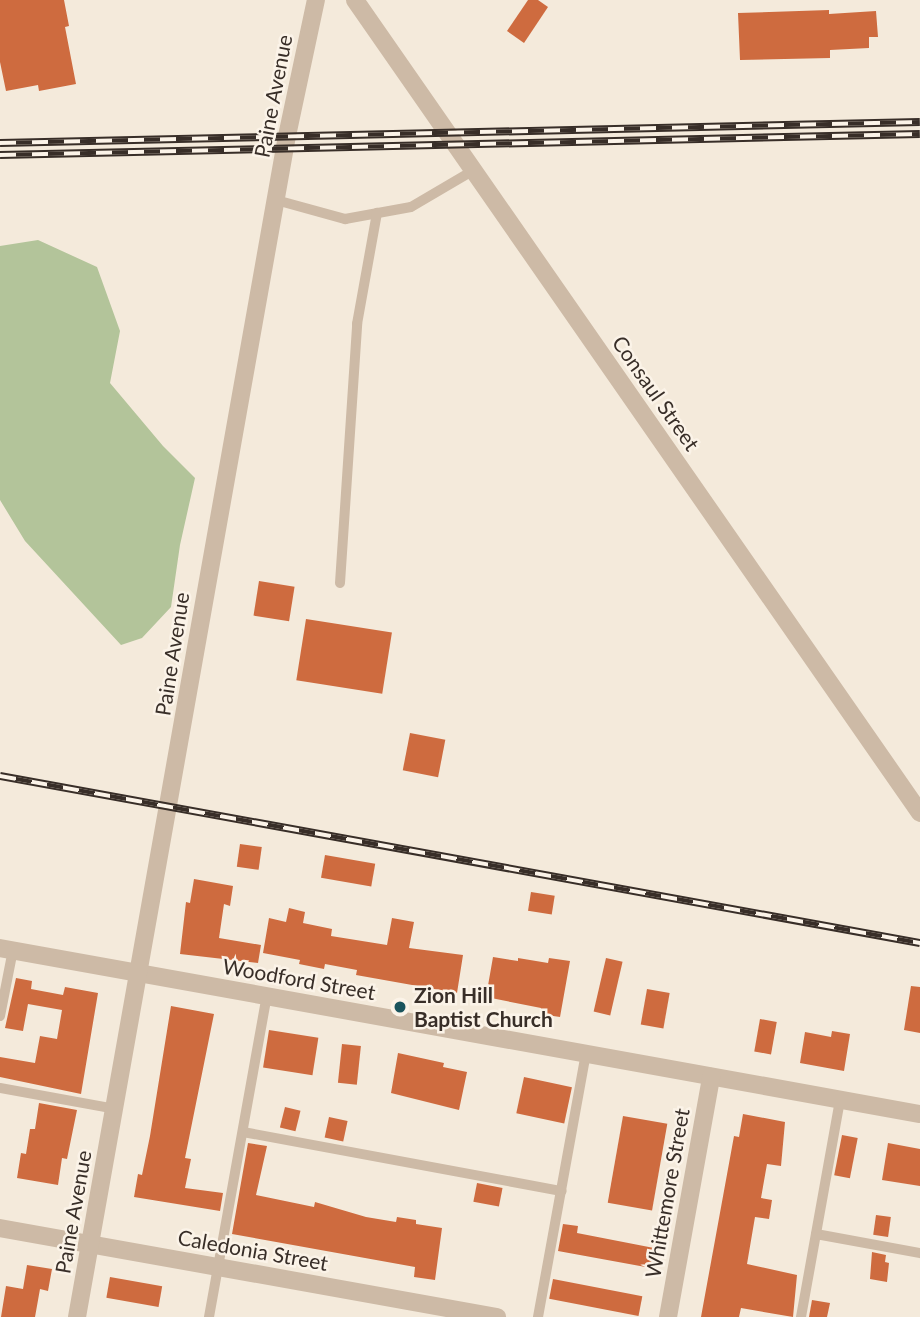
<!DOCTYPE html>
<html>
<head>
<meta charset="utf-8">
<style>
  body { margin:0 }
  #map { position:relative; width:920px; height:1317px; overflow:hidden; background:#f4eadb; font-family:Lato,sans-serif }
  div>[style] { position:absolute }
  .green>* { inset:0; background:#b3c49a }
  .building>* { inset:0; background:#ce6b3f; transform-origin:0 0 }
  .service>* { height:10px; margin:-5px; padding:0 5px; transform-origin:5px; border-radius:5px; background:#cdbaa6 }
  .minor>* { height:18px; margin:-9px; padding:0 9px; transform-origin:9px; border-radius:9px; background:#cdbaa6 }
  .tertiary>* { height:18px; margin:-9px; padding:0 9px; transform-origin:9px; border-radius:9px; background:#cdbaa6 }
  .rail>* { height:8px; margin-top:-4px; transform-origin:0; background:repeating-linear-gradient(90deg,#fbf3e8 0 16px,#382e28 0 32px); box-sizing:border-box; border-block:2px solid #382e28 }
  .dots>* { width:19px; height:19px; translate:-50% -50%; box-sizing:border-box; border:4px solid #fbf3e8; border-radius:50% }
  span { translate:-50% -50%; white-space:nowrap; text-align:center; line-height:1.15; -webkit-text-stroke:5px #fbf3e8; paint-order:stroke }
  .street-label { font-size:21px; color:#382e28 }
  .poi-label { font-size:21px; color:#382e28; font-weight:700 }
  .left { translate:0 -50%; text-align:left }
</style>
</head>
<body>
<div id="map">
  <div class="green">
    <i style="clip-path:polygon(38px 240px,97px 267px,120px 331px,110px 383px,163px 446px,195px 478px,180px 545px,171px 607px,142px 638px,121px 645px,25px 541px,0 500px,0 246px)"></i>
  </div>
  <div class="building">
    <i style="clip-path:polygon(0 0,64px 0,69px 26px,65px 27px,76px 84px,39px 91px,38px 85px,6px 91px,0 62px)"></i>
    <i style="clip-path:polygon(528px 0,538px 0,548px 7px,524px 43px,507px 31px)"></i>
    <i style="clip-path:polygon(829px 10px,829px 14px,876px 11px,878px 37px,869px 37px,869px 48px,830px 50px,830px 58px,740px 60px,738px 13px)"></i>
    <i style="left:259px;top:581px;width:36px;height:35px;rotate:9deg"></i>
    <i style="left:306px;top:619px;width:87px;height:62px;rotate:9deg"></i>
    <i style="left:410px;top:733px;width:36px;height:38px;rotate:11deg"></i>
    <i style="left:240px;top:844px;width:22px;height:23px;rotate:8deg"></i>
    <i style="left:325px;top:855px;width:51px;height:23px;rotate:10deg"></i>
    <i style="clip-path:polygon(194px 879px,233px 886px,230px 906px,224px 904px,219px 938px,261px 945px,258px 963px,180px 954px,186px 902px,190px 903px)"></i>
    <i style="left:531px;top:892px;width:24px;height:19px;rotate:9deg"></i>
    <i style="clip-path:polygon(289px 908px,305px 912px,303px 923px,332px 929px,331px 936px,387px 945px,392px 918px,414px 922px,409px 948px,463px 955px,457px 993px,356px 975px,357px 970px,325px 964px,324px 969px,299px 964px,300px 960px,263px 953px,269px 918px,286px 922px)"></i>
    <i style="clip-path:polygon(493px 957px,518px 961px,518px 958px,548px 963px,549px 958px,570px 961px,560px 1017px,540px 1014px,541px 1008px,486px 997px)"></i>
    <i style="left:606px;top:958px;width:17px;height:55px;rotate:13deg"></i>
    <i style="clip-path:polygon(16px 978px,32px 981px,31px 989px,63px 995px,65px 987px,98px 993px,81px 1094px,0 1077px,0 1057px,35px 1063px,40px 1036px,57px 1039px,62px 1010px,28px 1004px,23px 1031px,5px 1028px)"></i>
    <i style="clip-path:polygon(911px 986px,920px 987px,920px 1033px,904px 1030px)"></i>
    <i style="left:647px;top:989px;width:23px;height:36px;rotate:10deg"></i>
    <i style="clip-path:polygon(171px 1006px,214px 1014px,185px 1158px,191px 1159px,185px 1188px,223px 1193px,220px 1211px,134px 1197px,138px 1174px,142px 1175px,150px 1136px)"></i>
    <i style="left:760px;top:1019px;width:17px;height:33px;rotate:10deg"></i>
    <i style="left:269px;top:1030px;width:50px;height:38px;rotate:9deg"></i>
    <i style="clip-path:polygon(832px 1031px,850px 1034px,844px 1071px,800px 1063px,805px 1032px,831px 1037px)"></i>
    <i style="left:342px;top:1044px;width:19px;height:39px;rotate:6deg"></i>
    <i style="clip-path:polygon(398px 1053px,444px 1063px,443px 1067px,467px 1072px,459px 1110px,391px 1093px)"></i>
    <i style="left:524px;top:1077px;width:49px;height:37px;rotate:12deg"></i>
    <i style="clip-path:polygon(39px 1103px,77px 1110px,67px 1159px,62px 1158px,58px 1185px,17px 1178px,21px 1153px,26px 1154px,30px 1129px,35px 1129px)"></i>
    <i style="left:285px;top:1107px;width:16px;height:21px;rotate:14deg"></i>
    <i style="clip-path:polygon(743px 1114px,785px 1122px,781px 1166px,767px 1164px,761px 1198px,772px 1200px,769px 1219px,755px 1217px,747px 1264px,797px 1275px,793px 1317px,741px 1308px,739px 1317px,701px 1317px,734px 1136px,739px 1137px)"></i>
    <i style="left:623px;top:1116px;width:45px;height:88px;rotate:10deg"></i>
    <i style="left:329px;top:1117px;width:19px;height:21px;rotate:12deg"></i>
    <i style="left:842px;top:1135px;width:16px;height:41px;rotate:11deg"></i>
    <i style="clip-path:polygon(248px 1143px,267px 1146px,256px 1195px,314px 1207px,315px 1202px,366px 1217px,396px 1222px,397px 1217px,416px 1220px,416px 1224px,442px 1228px,435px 1280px,414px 1277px,415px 1267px,232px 1234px)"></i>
    <i style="clip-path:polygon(888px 1143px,920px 1149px,920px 1186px,882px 1180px)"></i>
    <i style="left:477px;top:1183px;width:26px;height:19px;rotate:11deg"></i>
    <i style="left:876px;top:1215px;width:15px;height:20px;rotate:8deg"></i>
    <i style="clip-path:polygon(563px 1224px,578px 1226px,577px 1233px,654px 1248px,651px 1268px,558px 1251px)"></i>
    <i style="clip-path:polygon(872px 1252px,886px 1255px,885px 1262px,889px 1263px,887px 1282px,870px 1279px)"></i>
    <i style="clip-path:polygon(27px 1265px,52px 1269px,48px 1291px,40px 1289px,35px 1317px,1px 1317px,6px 1286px,23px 1289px)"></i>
    <i style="left:110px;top:1277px;width:53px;height:21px;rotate:10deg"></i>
    <i style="left:553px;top:1279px;width:91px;height:20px;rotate:11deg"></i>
    <i style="clip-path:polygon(812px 1300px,830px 1303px,827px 1317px,809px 1317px)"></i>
  </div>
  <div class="service">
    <i style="left:276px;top:200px;width:72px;rotate:15.4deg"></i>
    <i style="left:345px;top:219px;width:67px;rotate:-10.3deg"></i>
    <i style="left:411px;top:207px;width:73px;rotate:-30.4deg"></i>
    <i style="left:340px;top:583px;width:260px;rotate:-86.2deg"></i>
    <i style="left:357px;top:324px;width:113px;rotate:-79.8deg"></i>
    <i style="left:0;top:1016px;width:67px;rotate:-78.9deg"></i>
    <i style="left:0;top:1088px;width:117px;rotate:10.3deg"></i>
    <i style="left:243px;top:1132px;width:324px;rotate:10.5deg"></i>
    <i style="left:816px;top:1234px;width:106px;rotate:10.4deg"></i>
    <i style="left:209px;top:1317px;width:326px;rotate:-79.8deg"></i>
    <i style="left:538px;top:1317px;width:267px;rotate:-79.7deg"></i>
    <i style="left:801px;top:1317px;width:220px;rotate:-79.8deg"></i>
  </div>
  <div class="minor">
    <i style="left:0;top:948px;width:935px;rotate:10.23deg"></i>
    <i style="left:0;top:1228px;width:505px;rotate:10.15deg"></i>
    <i style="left:77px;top:1317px;width:1200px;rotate:-79.92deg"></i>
    <i style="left:287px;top:136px;width:139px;rotate:-78deg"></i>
    <i style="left:668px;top:1317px;width:244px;rotate:-79.8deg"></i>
  </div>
  <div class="tertiary">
    <i style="left:355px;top:0;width:990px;rotate:55.2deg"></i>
  </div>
  <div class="rail">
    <i style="left:0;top:143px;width:920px;rotate:-1.31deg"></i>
    <i style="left:0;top:155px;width:920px;rotate:-1.31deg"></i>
    <i style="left:0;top:776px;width:935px;rotate:10.29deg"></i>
  </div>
  <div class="dots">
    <i style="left:400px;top:1007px;background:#1a545d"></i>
  </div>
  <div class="street-label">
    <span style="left:273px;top:96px;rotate:-79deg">Paine Avenue</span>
    <span style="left:656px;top:393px;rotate:55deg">Consaul Street</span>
    <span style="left:172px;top:654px;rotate:-81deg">Paine Avenue</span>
    <span style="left:299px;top:979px;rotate:10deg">Woodford Street</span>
    <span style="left:667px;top:1193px;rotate:-80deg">Whittemore Street</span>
    <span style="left:73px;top:1212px;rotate:-80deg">Paine Avenue</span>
    <span style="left:253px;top:1250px;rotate:10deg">Caledonia Street</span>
  </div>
  <div class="poi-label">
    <span class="left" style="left:414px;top:1007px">Zion Hill<br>Baptist Church</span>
  </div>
</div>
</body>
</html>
